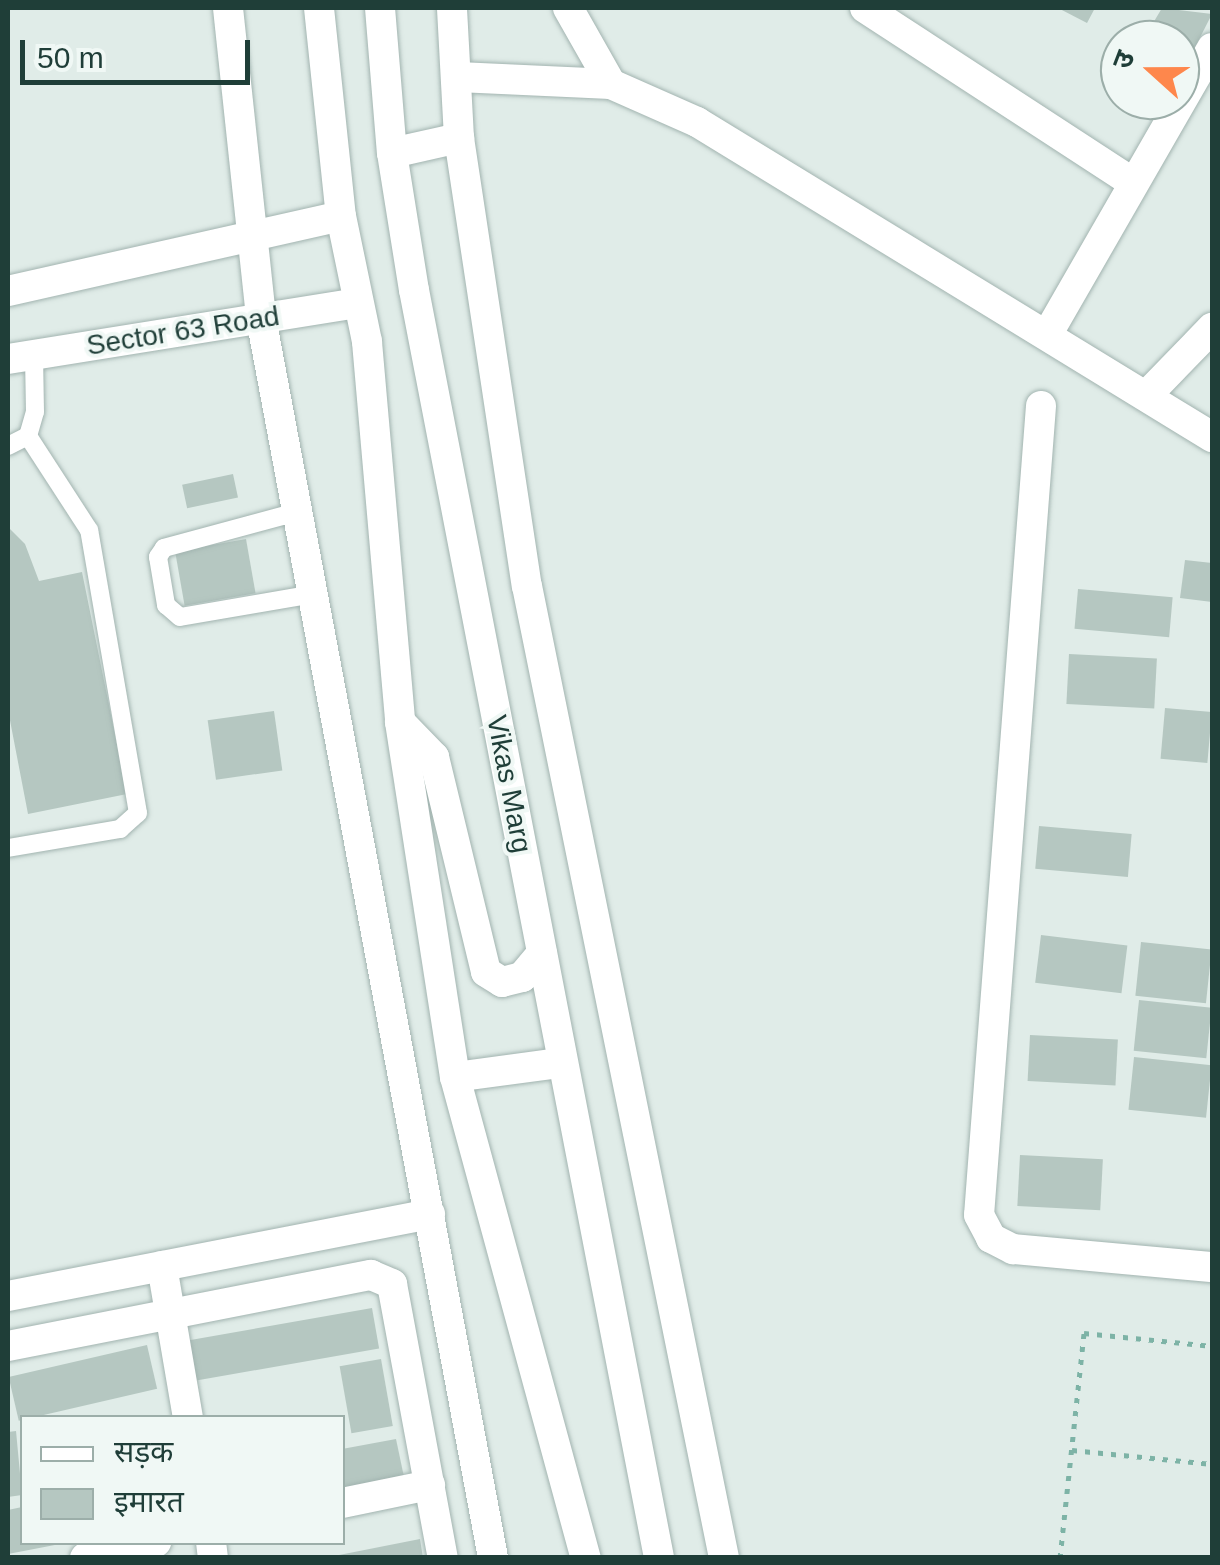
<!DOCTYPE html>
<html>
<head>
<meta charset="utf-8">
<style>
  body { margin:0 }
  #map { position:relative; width:1220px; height:1565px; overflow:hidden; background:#e0ece8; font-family:Arial,"Noto Sans Devanagari",sans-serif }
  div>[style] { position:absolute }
  .building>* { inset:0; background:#b5c7c1; transform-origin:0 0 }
  .path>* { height:5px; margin-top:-2.5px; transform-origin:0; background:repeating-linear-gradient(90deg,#7db3a6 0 5px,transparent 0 13px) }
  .roads { filter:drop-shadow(0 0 2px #a2b4b0) drop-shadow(0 0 2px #a2b4b0) }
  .lane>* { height:18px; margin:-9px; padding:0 9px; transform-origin:9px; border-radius:9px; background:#fff }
  .street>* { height:30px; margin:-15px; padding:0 15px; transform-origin:15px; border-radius:15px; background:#fff }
  .secondary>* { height:30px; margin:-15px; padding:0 15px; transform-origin:15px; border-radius:15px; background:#fff }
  span { translate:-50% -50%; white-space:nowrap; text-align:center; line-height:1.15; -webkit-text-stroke:8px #f0f8f5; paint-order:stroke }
  .street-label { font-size:28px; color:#1f3e38 }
  .frame { position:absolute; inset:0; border:10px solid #1f3e38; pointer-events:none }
  .legend { position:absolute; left:20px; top:1415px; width:325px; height:130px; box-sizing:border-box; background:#f0f8f5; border:2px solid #9caea9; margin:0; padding:12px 18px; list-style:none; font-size:30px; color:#1f3e38 }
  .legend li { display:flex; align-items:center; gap:20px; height:50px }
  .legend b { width:50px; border:2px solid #9caea9 }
  .north { position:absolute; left:1100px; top:20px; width:100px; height:100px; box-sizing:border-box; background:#f0f8f5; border:2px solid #9caea9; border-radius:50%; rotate:291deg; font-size:28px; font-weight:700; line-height:40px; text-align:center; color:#1f3e38 }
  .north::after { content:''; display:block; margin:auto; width:35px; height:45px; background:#fe874c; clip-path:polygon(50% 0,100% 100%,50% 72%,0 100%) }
  .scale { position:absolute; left:20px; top:40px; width:230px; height:45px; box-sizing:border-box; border:5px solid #1f3e38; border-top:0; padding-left:12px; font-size:30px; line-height:35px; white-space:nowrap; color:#1f3e38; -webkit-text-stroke:8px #f0f8f5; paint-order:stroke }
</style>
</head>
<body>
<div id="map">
  <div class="building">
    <i style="clip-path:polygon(1058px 8px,1095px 8px,1087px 23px)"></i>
    <i style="clip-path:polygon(1162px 8px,1212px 14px,1180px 77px,1180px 40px,1143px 40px)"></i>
    <i style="left:233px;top:474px;width:24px;height:52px;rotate:78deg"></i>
    <i style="clip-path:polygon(8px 527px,25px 544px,39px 581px,82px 572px,127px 794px,28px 814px,8px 710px)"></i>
    <i style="left:246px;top:539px;width:55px;height:72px;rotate:80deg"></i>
    <i style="clip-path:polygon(1185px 560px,1212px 563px,1212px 602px,1180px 598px)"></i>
    <i style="left:1078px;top:589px;width:95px;height:40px;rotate:5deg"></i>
    <i style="left:1069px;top:654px;width:88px;height:50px;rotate:3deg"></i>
    <i style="left:1165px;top:708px;width:47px;height:51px;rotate:5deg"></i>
    <i style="left:274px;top:711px;width:60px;height:67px;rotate:82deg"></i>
    <i style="left:1039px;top:826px;width:93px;height:43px;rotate:5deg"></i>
    <i style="left:1041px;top:935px;width:87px;height:48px;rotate:7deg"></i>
    <i style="left:1141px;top:942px;width:71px;height:54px;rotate:6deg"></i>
    <i style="left:1139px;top:1000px;width:73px;height:51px;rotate:6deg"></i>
    <i style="left:1030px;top:1035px;width:88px;height:46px;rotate:3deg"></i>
    <i style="left:1134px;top:1057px;width:78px;height:53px;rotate:6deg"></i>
    <i style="left:1020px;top:1155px;width:83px;height:51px;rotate:3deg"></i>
    <i style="left:372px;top:1308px;width:41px;height:187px;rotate:80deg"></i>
    <i style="left:147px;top:1345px;width:45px;height:142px;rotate:77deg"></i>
    <i style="left:381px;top:1359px;width:68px;height:42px;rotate:80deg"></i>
    <i style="clip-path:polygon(16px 1431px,22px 1495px,8px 1497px,8px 1432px)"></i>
    <i style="clip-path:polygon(396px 1439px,404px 1477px,342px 1489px,342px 1449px)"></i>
    <i style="clip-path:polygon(22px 1507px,22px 1542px,60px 1544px,8px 1554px,8px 1510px)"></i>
    <i style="clip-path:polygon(420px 1539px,423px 1558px,334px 1558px,334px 1556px)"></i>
  </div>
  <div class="path">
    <i style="left:1072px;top:1450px;width:141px;rotate:5.7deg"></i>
    <i style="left:1060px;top:1558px;width:226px;rotate:-83.9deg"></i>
    <i style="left:1084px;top:1333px;width:129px;rotate:5.8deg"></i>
  </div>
  <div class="roads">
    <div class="lane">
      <i style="left:8px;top:446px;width:22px;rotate:-27deg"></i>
      <i style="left:28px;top:436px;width:25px;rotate:-74deg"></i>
      <i style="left:35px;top:412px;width:57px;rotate:-91deg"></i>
      <i style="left:297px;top:512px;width:138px;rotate:164.9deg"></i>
      <i style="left:164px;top:548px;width:11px;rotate:124deg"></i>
      <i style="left:158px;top:557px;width:49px;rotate:80.5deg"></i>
      <i style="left:166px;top:605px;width:18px;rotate:41deg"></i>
      <i style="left:180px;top:617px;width:135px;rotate:-9.8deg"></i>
      <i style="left:8px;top:848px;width:114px;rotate:-9.6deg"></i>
      <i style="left:120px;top:829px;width:24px;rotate:-42deg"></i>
      <i style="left:138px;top:813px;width:287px;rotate:-99.8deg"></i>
      <i style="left:89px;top:530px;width:112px;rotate:-123deg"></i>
    </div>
    <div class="street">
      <i style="left:568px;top:8px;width:87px;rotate:60.5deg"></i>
      <i style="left:611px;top:84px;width:94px;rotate:23.8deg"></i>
      <i style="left:697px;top:122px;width:604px;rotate:31.45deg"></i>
      <i style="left:865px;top:8px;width:320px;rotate:33.1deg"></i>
      <i style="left:458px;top:77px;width:153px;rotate:2.6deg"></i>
      <i style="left:1047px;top:335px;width:331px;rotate:-60.1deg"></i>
      <i style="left:1146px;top:396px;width:95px;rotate:-45.9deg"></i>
      <i style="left:1041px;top:406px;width:811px;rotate:94.38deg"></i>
      <i style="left:979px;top:1215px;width:26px;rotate:62deg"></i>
      <i style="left:991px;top:1238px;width:25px;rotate:27deg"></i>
      <i style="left:1013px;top:1249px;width:200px;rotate:5.2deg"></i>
      <i style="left:162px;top:1266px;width:154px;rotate:80.3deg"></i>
      <i style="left:8px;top:1296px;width:430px;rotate:-11deg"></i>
      <i style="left:8px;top:1346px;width:370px;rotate:-11.1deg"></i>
      <i style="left:371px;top:1275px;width:23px;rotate:23deg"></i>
      <i style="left:392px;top:1284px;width:279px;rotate:79.5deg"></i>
      <i style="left:342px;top:1503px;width:90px;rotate:-11.6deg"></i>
      <i style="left:211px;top:1542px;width:16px;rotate:83deg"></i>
      <i style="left:85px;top:1558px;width:73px;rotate:-12.7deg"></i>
    </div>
    <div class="secondary">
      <i style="left:228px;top:8px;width:312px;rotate:83.9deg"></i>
      <i style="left:261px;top:318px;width:1262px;rotate:79.4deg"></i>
      <i style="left:319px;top:8px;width:209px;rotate:84deg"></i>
      <i style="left:341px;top:216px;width:129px;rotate:78.3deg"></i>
      <i style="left:367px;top:342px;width:381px;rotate:85deg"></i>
      <i style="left:400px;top:722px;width:359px;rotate:81.2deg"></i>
      <i style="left:455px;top:1077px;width:499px;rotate:74.8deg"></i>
      <i style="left:380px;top:8px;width:145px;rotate:85.3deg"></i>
      <i style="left:392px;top:153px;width:139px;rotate:80.9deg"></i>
      <i style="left:414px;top:290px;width:1291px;rotate:79.06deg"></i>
      <i style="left:459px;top:138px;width:453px;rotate:81.4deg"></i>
      <i style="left:527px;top:586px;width:992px;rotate:78.54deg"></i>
      <i style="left:392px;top:153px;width:69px;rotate:-12.6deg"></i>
      <i style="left:459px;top:138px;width:130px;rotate:-93.1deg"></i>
      <i style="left:8px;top:291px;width:341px;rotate:-12.7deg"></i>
      <i style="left:8px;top:359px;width:354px;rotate:-9.1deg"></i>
      <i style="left:400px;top:722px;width:49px;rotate:45.8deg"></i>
      <i style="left:434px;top:757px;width:221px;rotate:76.4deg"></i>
      <i style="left:486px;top:972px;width:19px;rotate:32deg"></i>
      <i style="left:502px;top:982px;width:21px;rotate:-14deg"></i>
      <i style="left:522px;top:977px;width:31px;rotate:-50deg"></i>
      <i style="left:455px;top:1077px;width:106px;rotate:-7.6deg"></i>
    </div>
  </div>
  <div class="street-label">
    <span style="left:183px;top:331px;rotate:-9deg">Sector 63 Road</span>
    <span style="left:509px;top:784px;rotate:79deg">Vikas Marg</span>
  </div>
  <div class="frame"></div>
  <ul class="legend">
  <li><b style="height:12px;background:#fff"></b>सड़क</li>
  <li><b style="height:28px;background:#b5c7c1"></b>इमारत</li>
  </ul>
  <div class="north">उ</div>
  <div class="scale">50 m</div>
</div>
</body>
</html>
